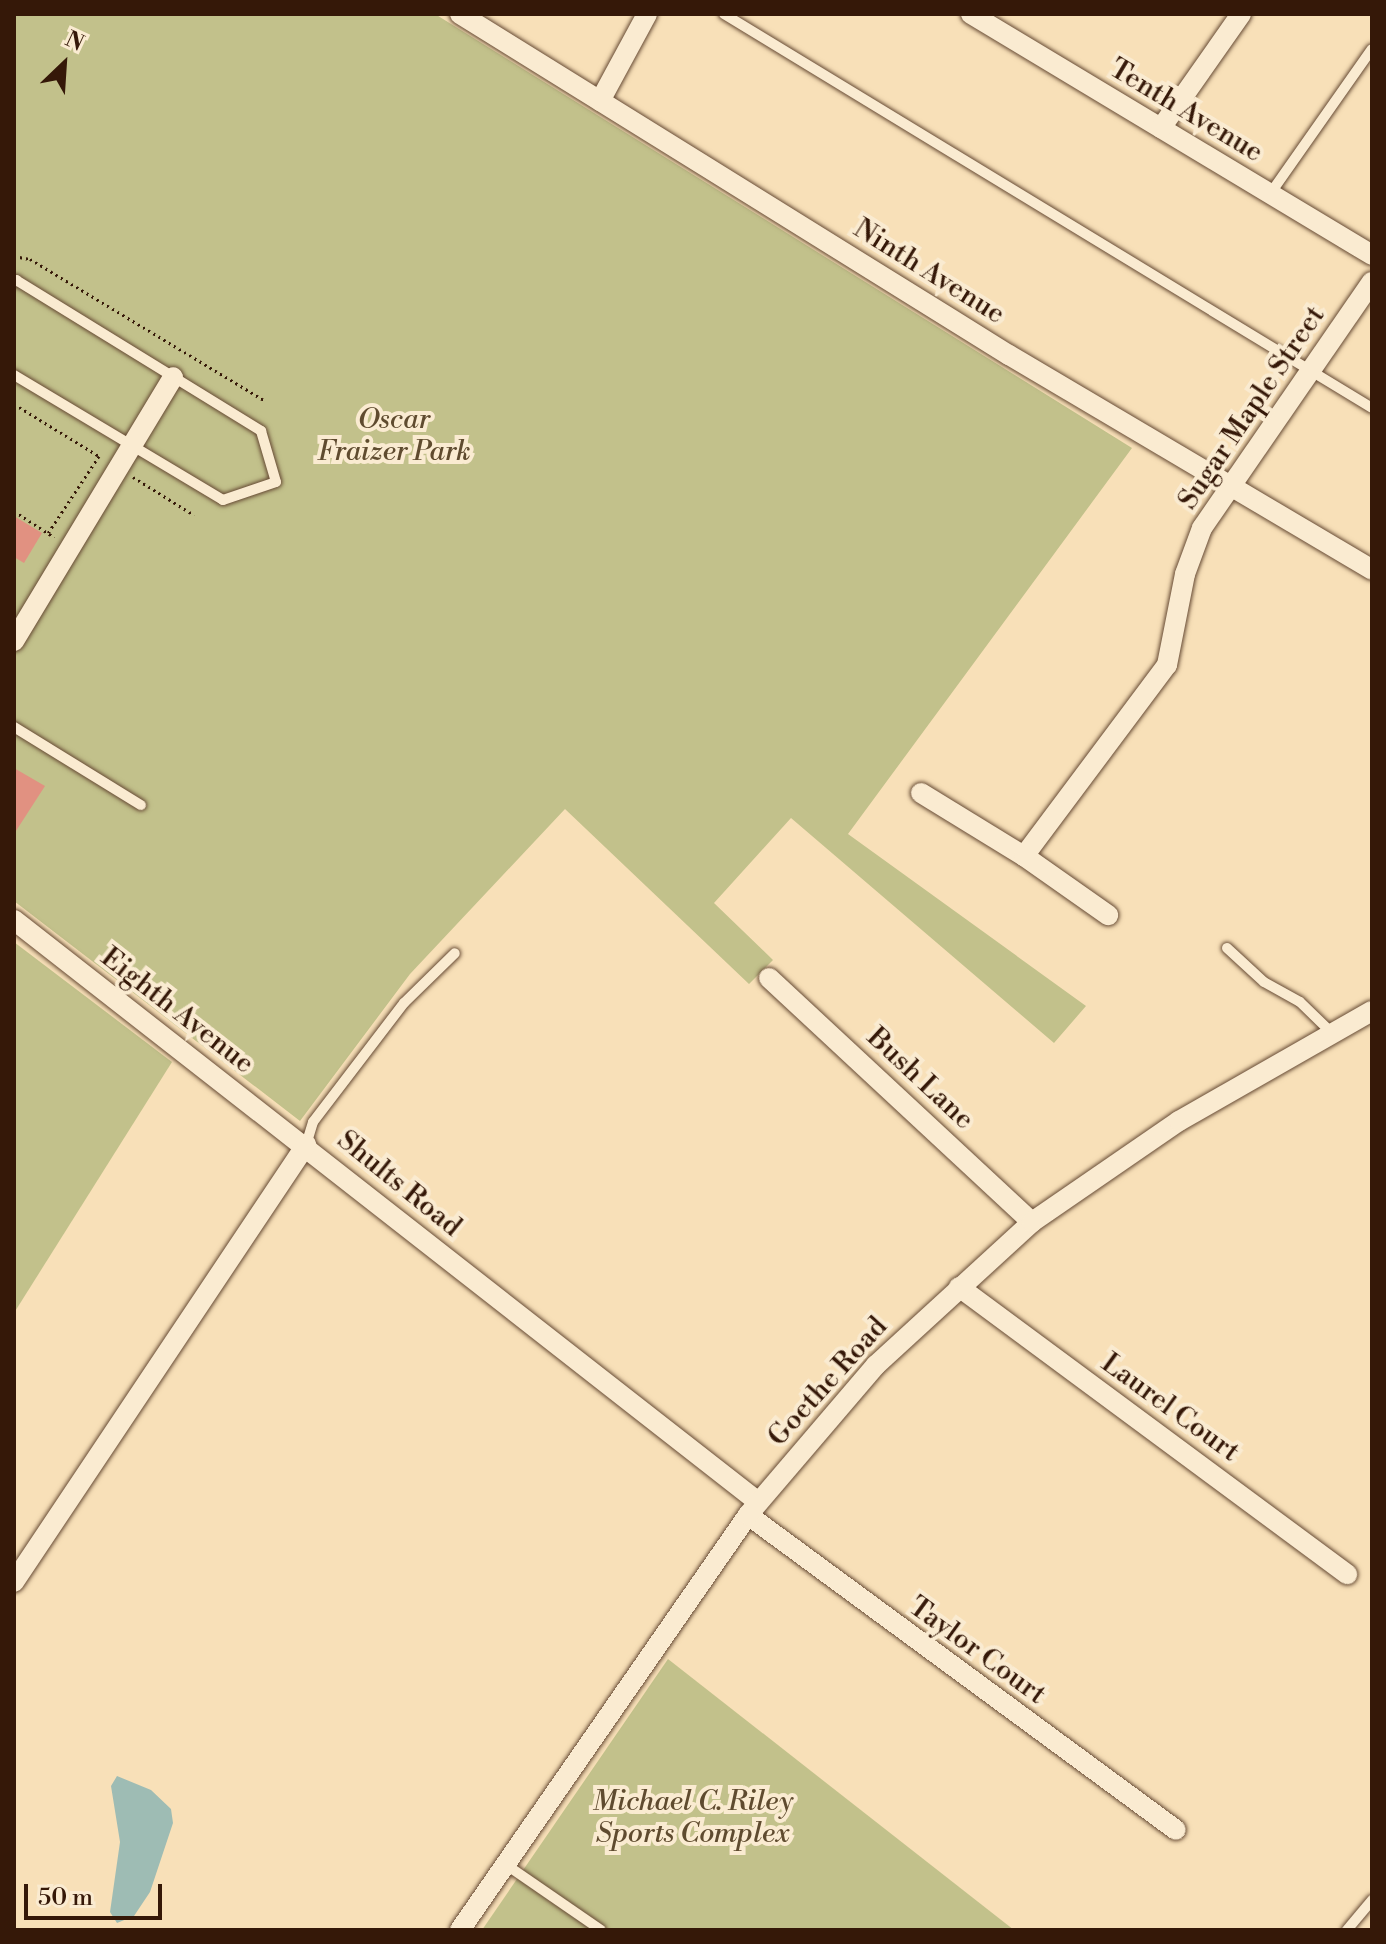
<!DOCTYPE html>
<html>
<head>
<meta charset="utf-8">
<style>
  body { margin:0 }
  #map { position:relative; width:1386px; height:1944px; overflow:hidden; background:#f8e0b8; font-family:"Libre Bodoni",serif }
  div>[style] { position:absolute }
  .green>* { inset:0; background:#c2c18b }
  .water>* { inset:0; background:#9ebcb4 }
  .building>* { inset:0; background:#e19181 }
  .path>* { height:3px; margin-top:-1.5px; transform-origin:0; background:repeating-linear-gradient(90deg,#351808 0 2px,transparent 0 6px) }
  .roads { filter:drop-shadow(0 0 2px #664a34) drop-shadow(0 0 2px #664a34) }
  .service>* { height:10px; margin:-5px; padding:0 5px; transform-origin:5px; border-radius:5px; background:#faebd1 }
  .minor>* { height:20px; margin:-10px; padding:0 10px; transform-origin:10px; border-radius:10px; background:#faebd1 }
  span { translate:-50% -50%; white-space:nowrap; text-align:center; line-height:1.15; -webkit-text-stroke:8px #faebd1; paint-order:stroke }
  .street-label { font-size:28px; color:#351808 }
  .park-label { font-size:28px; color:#5f4b2f; font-style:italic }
  .frame { position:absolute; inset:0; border:16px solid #351808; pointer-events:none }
  .north { position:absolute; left:24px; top:24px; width:80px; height:80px; -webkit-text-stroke:6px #faebd1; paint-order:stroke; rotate:25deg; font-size:22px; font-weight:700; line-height:32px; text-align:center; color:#351808 }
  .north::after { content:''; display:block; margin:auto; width:28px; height:36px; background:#351808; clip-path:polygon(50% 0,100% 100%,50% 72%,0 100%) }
  .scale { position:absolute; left:24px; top:1884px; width:138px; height:36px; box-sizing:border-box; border:4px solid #351808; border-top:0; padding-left:10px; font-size:24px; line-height:28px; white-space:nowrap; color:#351808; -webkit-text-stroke:6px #faebd1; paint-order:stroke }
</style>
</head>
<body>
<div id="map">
  <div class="green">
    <i style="clip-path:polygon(14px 14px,435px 14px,1132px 448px,848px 834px,1086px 1006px,1054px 1043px,791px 818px,714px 903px,773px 960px,749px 984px,565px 809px,410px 974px,300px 1121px,14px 901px)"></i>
    <i style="clip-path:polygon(14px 942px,172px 1062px,14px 1313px)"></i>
    <i style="clip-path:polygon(668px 1659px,1014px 1930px,482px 1930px)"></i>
  </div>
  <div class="water">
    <i style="clip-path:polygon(117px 1776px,151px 1790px,171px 1809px,173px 1823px,150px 1892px,134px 1916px,117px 1923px,110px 1912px,120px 1842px,111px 1786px)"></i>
  </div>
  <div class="building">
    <i style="clip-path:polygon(14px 516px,42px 533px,24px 563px,14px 557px)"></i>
    <i style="clip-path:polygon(14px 768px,45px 786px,14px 834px)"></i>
  </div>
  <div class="path">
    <i style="left:14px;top:256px;width:16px;rotate:11deg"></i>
    <i style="left:30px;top:259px;width:273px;rotate:31.1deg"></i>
    <i style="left:14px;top:404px;width:100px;rotate:31.5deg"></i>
    <i style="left:99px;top:456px;width:92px;rotate:123.5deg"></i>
    <i style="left:133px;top:477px;width:72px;rotate:31.9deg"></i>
    <i style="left:14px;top:511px;width:48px;rotate:33deg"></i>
  </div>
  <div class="roads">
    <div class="service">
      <i style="left:724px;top:14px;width:758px;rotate:31.3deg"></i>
      <i style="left:1270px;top:194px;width:177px;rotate:-54.9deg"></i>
      <i style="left:14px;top:282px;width:3px;rotate:-45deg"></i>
      <i style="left:16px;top:280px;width:288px;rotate:31.6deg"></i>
      <i style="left:261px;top:431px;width:53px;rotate:73.6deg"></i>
      <i style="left:276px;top:482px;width:56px;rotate:161.2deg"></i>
      <i style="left:223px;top:500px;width:244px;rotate:-149.1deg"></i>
      <i style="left:14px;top:727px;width:149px;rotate:31.6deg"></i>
      <i style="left:1227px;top:948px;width:50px;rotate:42.6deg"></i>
      <i style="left:1264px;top:982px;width:41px;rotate:29.1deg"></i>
      <i style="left:1300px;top:1002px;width:45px;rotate:44.1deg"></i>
      <i style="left:306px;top:1145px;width:24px;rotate:-73deg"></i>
      <i style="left:313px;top:1122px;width:150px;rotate:-52.6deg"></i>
      <i style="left:404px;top:1003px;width:71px;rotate:-44.4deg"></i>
      <i style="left:505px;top:1864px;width:116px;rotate:34.5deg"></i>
      <i style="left:1347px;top:1930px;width:39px;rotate:-50deg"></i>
    </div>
    <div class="minor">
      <i style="left:460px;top:14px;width:646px;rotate:31.85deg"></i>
      <i style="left:1009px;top:355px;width:422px;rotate:30.6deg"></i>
      <i style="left:971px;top:14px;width:468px;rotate:31deg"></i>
      <i style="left:600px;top:101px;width:99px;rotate:-61.6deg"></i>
      <i style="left:1161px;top:128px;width:139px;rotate:-54.9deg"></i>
      <i style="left:14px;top:641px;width:308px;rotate:-58.9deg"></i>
      <i style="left:921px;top:793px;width:121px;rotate:31.5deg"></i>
      <i style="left:1024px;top:856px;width:103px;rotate:35.1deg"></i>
      <i style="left:1024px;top:856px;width:239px;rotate:-53.2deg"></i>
      <i style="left:1167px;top:665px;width:93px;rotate:-78.8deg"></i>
      <i style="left:1185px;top:574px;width:49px;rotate:-69.7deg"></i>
      <i style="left:1202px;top:528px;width:299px;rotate:-55.4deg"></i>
      <i style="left:14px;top:920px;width:945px;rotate:38.03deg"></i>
      <i style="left:769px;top:978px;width:359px;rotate:42.9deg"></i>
      <i style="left:959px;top:1287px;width:483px;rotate:36.5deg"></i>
      <i style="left:748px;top:1515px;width:531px;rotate:36.35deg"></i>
      <i style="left:14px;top:1582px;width:526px;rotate:-56.25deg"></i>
      <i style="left:460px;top:1930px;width:505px;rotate:-55.24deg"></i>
      <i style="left:748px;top:1515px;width:197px;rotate:-49.5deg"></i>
      <i style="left:876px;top:1365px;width:212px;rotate:-42.5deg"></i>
      <i style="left:1032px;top:1222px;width:178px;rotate:-34.5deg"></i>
      <i style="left:1179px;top:1121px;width:222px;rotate:-29.7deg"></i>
    </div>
  </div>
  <div class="street-label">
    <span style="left:1186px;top:111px;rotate:31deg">Tenth Avenue</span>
    <span style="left:929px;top:272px;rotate:32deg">Ninth Avenue</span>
    <span style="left:1252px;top:408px;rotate:-56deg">Sugar Maple Street</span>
    <span style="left:177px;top:1011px;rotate:38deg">Eighth Avenue</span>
    <span style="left:920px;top:1079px;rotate:43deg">Bush Lane</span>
    <span style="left:399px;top:1184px;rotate:39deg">Shults Road</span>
    <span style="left:828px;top:1382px;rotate:-48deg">Goethe Road</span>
    <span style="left:1170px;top:1408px;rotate:36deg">Laurel Court</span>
    <span style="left:977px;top:1651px;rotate:36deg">Taylor Court</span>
  </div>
  <div class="park-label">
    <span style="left:394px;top:436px">Oscar<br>Fraizer Park</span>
    <span style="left:693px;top:1818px">Michael C. Riley<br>Sports Complex</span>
  </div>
  <div class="frame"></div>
  <div class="north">N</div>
  <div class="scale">50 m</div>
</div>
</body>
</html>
